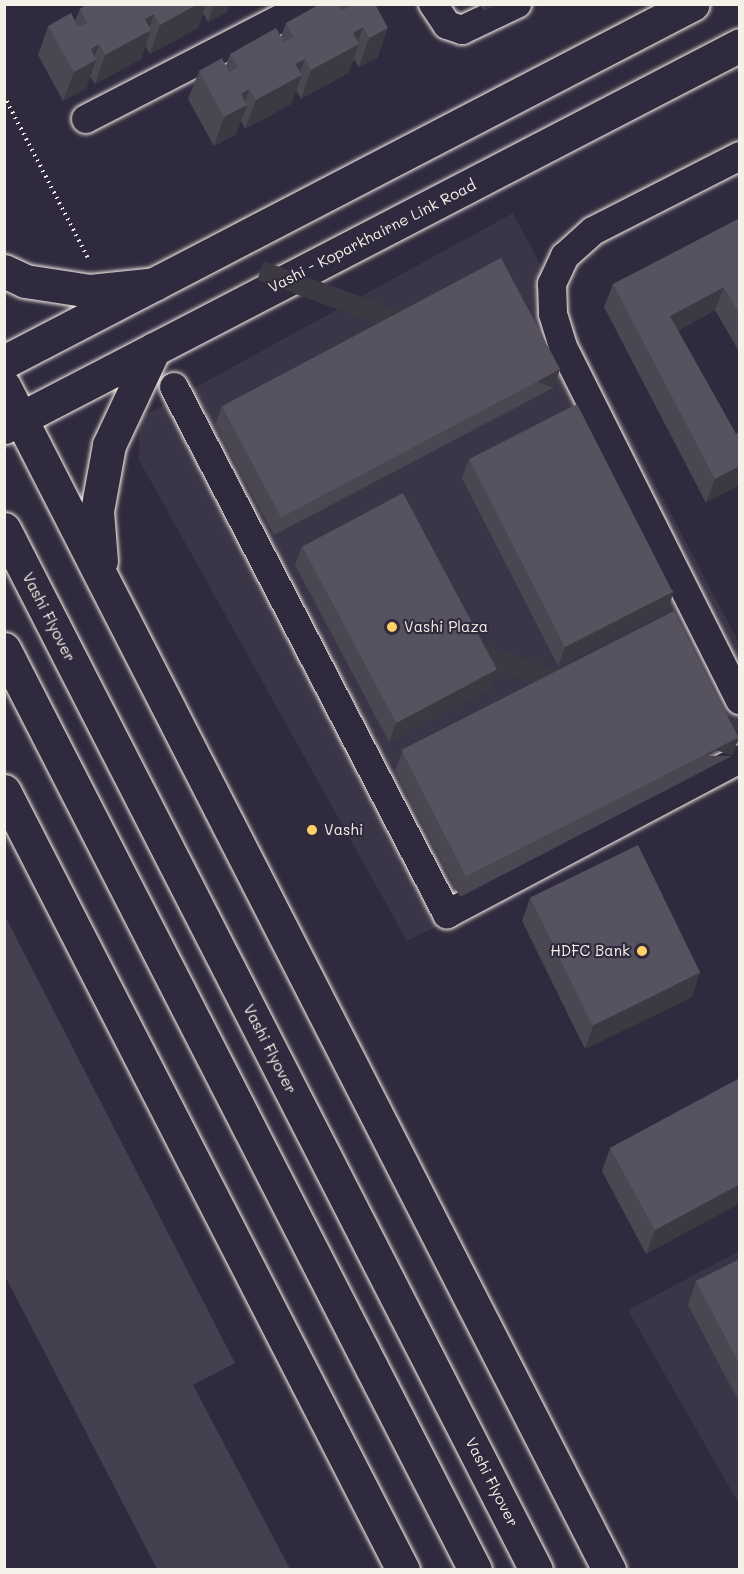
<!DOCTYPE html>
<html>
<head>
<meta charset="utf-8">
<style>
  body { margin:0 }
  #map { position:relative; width:744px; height:1574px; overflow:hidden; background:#2f2a3d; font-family:Mali,sans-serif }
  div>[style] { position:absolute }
  .built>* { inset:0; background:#3b3647 }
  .green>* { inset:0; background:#454050 }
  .path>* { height:4px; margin-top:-2px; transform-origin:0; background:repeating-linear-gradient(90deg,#f4f1e8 0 1.5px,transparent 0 6px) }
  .roads { filter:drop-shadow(0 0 2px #f4f1e8) drop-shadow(0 0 2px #f4f1e8) }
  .minor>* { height:28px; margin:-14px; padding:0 14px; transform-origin:14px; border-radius:14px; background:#2f2a3d }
  .secondary>* { height:33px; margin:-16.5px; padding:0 16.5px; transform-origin:16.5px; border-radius:16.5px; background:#2f2a3d }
  .motorway>* { height:33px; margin:-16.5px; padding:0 16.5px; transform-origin:16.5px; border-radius:16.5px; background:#2f2a3d }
  .wall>* { inset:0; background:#4a4752 }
  .shaded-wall>* { inset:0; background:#3c3942; transform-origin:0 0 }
  .building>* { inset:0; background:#56525f; transform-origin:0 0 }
  .dots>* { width:16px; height:16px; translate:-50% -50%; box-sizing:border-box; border:3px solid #2f2a3d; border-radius:50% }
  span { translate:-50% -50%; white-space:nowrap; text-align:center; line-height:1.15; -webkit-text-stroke:4.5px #2f2a3d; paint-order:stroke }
  .street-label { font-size:15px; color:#f4f1e8 }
  .poi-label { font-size:15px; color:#f4f1e8 }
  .left { translate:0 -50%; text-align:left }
  .right { translate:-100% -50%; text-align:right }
  .frame { position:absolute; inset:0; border:6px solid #f4f1e8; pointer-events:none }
</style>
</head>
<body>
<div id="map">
  <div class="built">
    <i style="clip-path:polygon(513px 213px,739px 643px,739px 778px,407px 941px,139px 460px,140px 418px)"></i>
    <i style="clip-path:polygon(739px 1251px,739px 1504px,628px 1310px)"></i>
  </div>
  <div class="green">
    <i style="clip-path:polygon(5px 916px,235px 1363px,193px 1385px,290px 1569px,157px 1569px,5px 1276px)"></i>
  </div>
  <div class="path">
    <i style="left:4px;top:96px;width:182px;rotate:62.6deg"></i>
  </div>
  <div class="roads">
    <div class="minor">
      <i style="left:433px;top:4px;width:25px;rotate:56deg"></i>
      <i style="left:447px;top:25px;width:16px;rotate:18deg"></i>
      <i style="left:462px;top:30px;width:61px;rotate:-25.3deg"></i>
      <i style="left:86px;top:119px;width:251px;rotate:-27.3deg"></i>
      <i style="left:740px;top:156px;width:165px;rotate:153deg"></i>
      <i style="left:593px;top:231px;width:38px;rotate:138deg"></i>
      <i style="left:565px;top:256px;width:31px;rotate:115deg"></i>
      <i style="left:552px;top:284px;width:30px;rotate:88deg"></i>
      <i style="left:553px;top:314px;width:34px;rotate:73deg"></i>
      <i style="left:563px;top:347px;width:395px;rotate:63.4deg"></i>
      <i style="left:174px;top:387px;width:594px;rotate:62.61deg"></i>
      <i style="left:447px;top:914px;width:331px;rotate:-27.9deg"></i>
    </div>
    <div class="secondary">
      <i style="left:4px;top:362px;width:776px;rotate:-27.46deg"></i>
      <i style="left:4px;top:427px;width:829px;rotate:-27.43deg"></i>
    </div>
    <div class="motorway">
      <i style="left:4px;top:271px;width:23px;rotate:25deg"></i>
      <i style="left:25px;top:281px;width:66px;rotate:8.7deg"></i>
      <i style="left:90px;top:291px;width:65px;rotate:-6.1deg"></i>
      <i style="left:4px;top:386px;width:1330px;rotate:62.93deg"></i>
      <i style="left:4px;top:529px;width:1169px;rotate:62.93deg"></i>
      <i style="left:101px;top:561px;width:50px;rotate:-94.6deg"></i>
      <i style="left:97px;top:511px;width:67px;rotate:-79.7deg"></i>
      <i style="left:109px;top:445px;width:106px;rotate:-64.9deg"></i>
      <i style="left:4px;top:649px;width:1034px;rotate:62.91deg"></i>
      <i style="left:4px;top:791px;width:875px;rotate:62.88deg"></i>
    </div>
  </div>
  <div class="wall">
    <i style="clip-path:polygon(88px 4px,229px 4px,227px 12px,208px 22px,203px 13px,198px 28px,150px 54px,145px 46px,141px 59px,95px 84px,90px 77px,86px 89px,63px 101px,38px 55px,48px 26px,75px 21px,80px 9px)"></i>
    <i style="clip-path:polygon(339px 4px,375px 4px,378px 57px,359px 67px,354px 59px,348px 73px,301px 99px,296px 90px,291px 104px,245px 129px,241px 121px,236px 134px,214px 146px,188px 99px,199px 71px,226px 66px,230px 54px,281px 37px,286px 23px,338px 6px)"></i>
    <i style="clip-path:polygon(480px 4px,496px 4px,484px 11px)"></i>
    <i style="clip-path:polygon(740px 222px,740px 353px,715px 310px,678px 331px,736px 434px,706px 503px,604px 307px,613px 284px)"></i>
    <i style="clip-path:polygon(560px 369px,553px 388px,274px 535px,215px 425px,222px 406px)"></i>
    <i style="clip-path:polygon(469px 459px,674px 591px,667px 610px,558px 666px,462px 478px)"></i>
    <i style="clip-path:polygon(302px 546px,489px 689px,389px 742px,295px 565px)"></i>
    <i style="clip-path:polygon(402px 752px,732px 756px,460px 897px,395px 771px)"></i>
    <i style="clip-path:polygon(530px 898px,692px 997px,585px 1049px,522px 921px)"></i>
    <i style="clip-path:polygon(740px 1078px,740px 1203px,646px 1254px,602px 1171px,610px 1148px)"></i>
    <i style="clip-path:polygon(740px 1259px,740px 1404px,688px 1305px,696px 1281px)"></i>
  </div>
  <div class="shaded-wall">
    <i style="clip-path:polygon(196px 4px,206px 4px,198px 28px,150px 54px,160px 25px)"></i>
    <i style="clip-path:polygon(214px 4px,229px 4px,227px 12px,208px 22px)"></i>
    <i style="clip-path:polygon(486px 4px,496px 4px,484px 11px)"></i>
    <i style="clip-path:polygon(154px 14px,148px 32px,151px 30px,141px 59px,95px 84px,105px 55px,145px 19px)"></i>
    <i style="clip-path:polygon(363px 27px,356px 46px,359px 44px,348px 73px,301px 99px,311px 70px,353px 33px)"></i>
    <i style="clip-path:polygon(388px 28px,378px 57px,359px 67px,369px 38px)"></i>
    <i style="clip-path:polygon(99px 44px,92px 62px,96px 60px,86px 89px,63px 101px,74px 72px,91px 49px)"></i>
    <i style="clip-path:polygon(305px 59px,298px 77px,302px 75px,291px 104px,245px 129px,256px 100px,295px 64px)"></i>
    <i style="clip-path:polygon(249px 89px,243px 107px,247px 105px,236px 134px,214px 146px,224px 117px,241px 94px)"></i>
    <i style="clip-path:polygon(724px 287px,715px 310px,662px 340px,670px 316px)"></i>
    <i style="left:560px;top:369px;width:20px;height:315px;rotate:110deg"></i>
    <i style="clip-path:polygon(740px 466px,740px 485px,706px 503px,715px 479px)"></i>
    <i style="clip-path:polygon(674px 591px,667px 610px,558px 666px,565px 647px)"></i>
    <i style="clip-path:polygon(496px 670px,489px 689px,389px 742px,396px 723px)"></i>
    <i style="left:739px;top:737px;width:20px;height:306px;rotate:110deg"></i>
    <i style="clip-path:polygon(700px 973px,692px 997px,585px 1049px,593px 1026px)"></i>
    <i style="clip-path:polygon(740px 1184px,740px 1203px,646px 1254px,655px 1230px)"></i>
  </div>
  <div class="building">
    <i style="clip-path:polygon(88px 4px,198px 4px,160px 25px,154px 14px,145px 19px,151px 30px,105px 55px,99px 44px,91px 49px,96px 60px,74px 72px,48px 26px,71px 13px,78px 27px,87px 23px,80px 9px)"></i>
    <i style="clip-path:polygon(320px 4px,337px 4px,341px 11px,351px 6px,350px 4px,375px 4px,388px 28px,369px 38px,363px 27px,353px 33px,359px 44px,311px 70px,305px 59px,295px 64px,302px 75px,256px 100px,249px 89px,241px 94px,247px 105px,224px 117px,199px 71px,222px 58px,229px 72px,238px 67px,230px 54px,276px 28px,284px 42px,293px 37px,286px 23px)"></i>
    <i style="clip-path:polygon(738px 219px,740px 222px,740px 315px,724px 287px,670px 316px,736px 434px,740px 431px,740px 466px,715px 479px,613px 284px)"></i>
    <i style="left:501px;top:258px;width:126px;height:316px;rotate:62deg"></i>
    <i style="left:577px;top:404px;width:211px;height:121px;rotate:63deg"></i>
    <i style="left:403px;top:493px;width:200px;height:114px;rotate:62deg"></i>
    <i style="left:674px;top:611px;width:142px;height:306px;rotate:63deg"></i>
    <i style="left:638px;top:845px;width:142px;height:120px;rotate:64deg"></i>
    <i style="clip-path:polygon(740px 1078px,740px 1184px,655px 1230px,610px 1148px)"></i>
    <i style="clip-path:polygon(740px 1259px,740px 1365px,696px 1281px)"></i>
  </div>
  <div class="dots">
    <i style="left:392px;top:627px;background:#ffd166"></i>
    <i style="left:312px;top:830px;background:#ffd166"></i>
    <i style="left:642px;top:951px;background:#ffd166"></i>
  </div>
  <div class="street-label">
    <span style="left:372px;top:236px;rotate:-27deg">Vashi - Koparkhairne Link Road</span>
    <span style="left:49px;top:617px;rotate:63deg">Vashi Flyover</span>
    <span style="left:270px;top:1049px;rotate:63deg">Vashi Flyover</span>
    <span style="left:492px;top:1482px;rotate:63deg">Vashi Flyover</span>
  </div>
  <div class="poi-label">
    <span class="left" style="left:404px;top:627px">Vashi Plaza</span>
    <span class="left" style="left:324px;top:830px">Vashi</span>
    <span class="right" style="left:630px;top:951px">HDFC Bank</span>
  </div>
  <div class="frame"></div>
</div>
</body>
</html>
